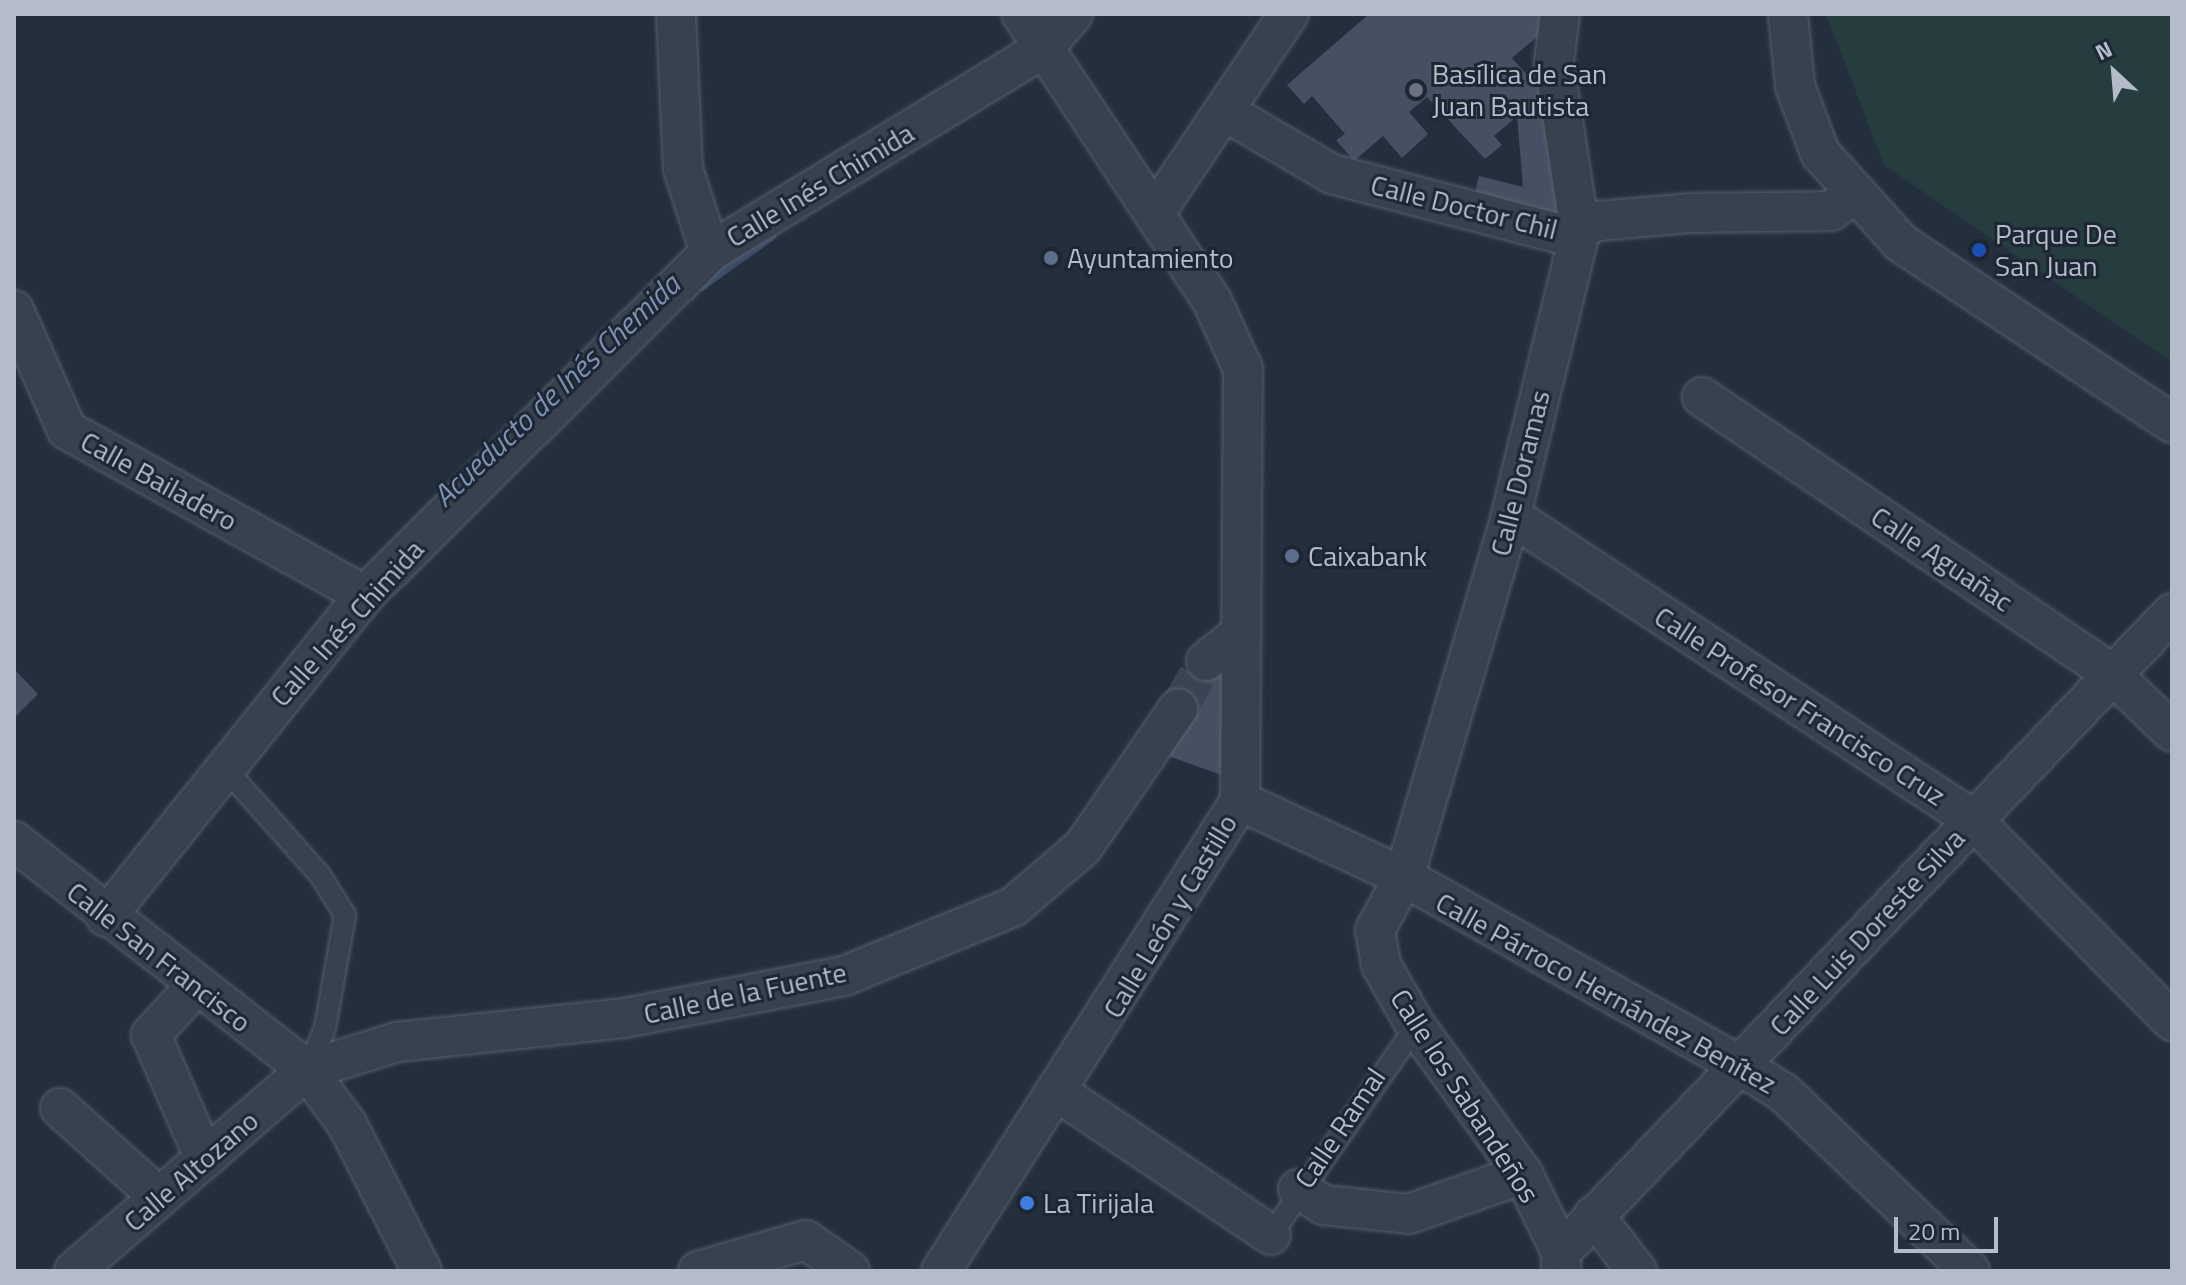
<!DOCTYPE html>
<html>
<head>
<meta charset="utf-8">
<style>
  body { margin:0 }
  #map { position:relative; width:2186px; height:1285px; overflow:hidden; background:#242f3e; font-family:"Titillium Web",sans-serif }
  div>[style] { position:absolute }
  .green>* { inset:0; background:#263c3f }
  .stream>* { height:10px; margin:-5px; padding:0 5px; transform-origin:5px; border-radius:5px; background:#394c67 }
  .building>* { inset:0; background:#455162 }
  .street-tunnel>* { height:38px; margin-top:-19px; transform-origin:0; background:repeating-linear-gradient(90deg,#3a4453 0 38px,transparent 0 57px) }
  .roads { filter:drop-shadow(0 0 2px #565f6c) drop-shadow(0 0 2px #565f6c) }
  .lane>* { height:20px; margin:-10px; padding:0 10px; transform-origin:10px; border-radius:10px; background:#38414e }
  .street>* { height:38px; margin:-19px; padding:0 19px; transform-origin:19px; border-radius:19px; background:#38414e }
  .dots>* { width:22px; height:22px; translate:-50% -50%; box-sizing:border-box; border:4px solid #1d2633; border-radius:50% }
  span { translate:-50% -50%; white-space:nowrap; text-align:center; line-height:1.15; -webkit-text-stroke:6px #1d2633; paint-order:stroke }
  .poi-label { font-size:28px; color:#b4bcc9 }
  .left { translate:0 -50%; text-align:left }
  .street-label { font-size:28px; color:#b4bcc9 }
  .water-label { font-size:30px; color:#7c92b1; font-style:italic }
  .frame { position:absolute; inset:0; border:16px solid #b4bcc9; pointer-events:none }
  .north { position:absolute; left:2074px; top:32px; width:80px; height:80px; -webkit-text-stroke:6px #1d2633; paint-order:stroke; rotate:334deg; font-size:22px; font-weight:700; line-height:32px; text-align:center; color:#b4bcc9 }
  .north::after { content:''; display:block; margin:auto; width:28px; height:36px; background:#b4bcc9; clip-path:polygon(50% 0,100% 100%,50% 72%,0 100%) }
  .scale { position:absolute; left:1894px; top:1217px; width:104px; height:36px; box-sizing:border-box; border:4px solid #b4bcc9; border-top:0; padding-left:10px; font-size:24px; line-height:28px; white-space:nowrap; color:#b4bcc9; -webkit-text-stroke:6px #1d2633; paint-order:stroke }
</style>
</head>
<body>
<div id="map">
  <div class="green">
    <i style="clip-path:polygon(1826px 14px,2172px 14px,2172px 362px,1884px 165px)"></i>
  </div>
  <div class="stream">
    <i style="left:701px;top:286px;width:87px;rotate:-35.7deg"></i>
  </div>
  <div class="building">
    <i style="clip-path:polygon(1369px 14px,1544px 14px,1552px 24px,1512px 58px,1543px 93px,1559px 223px,1473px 200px,1479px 176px,1523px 187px,1517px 116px,1494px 136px,1502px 145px,1485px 159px,1427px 97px,1409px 112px,1428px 134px,1402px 158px,1383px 136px,1354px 161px,1336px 140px,1345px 134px,1312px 96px,1304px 104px,1287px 85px)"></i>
    <i style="clip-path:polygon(1199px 657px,1231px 663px,1227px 777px,1163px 754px,1171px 705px)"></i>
    <i style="clip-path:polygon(14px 669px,38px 694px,14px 718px)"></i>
  </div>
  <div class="street-tunnel">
    <i style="left:1178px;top:709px;width:56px;rotate:-59.7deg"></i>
  </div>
  <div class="roads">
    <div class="lane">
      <i style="left:222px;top:765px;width:147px;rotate:48.3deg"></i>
      <i style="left:320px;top:875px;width:47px;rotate:58deg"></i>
      <i style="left:345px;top:915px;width:115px;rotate:100deg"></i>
      <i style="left:325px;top:1028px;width:46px;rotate:113.2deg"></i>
      <i style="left:1271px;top:1235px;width:254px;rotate:-55.2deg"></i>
    </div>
    <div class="street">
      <i style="left:676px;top:14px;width:155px;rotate:87.4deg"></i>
      <i style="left:683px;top:169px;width:87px;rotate:72deg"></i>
      <i style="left:1560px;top:14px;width:48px;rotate:97.1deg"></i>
      <i style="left:1554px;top:62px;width:172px;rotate:81.3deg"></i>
      <i style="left:1580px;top:232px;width:292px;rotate:103.7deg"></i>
      <i style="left:1511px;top:516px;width:377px;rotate:106.5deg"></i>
      <i style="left:1404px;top:877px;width:60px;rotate:118.7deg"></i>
      <i style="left:1375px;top:930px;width:36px;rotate:80deg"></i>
      <i style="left:1381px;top:965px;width:70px;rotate:60.2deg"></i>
      <i style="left:1416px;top:1026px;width:183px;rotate:54.1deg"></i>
      <i style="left:1523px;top:1174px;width:87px;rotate:64deg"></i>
      <i style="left:1561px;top:1252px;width:19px;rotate:90deg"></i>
      <i style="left:1788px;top:14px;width:72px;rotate:84.4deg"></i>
      <i style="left:1795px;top:86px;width:72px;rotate:69.5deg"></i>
      <i style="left:1820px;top:153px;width:121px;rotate:48deg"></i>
      <i style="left:1901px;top:243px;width:325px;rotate:33.6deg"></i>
      <i style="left:1224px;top:111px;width:125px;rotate:30.3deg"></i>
      <i style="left:1332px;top:174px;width:237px;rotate:14.7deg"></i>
      <i style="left:1561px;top:234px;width:39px;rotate:-19deg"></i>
      <i style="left:1598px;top:221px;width:91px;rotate:-5deg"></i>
      <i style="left:1689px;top:213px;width:142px;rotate:-0.8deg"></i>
      <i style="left:1831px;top:211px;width:31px;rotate:-37deg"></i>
      <i style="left:1154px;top:214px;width:241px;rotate:-56deg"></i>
      <i style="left:14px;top:310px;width:131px;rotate:66.2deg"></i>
      <i style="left:67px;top:430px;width:341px;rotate:29deg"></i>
      <i style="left:1702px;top:397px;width:495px;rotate:34deg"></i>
      <i style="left:2112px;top:674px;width:83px;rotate:44deg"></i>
      <i style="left:1511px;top:516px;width:552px;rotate:33.32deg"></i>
      <i style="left:1972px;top:819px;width:284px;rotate:45.3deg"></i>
      <i style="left:1206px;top:661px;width:45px;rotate:-38.7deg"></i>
      <i style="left:1240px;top:801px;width:181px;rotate:24.9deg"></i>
      <i style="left:1404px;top:877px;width:389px;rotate:29.3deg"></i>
      <i style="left:1743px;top:1067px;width:49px;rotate:32.4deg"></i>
      <i style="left:1784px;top:1093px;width:257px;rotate:43.7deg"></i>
      <i style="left:14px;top:841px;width:372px;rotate:38deg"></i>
      <i style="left:307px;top:1070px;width:67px;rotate:53.5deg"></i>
      <i style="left:347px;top:1124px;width:165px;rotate:63deg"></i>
      <i style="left:106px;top:917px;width:413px;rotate:-51.2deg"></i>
      <i style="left:365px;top:595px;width:486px;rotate:-44.8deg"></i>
      <i style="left:710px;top:252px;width:390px;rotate:-31.4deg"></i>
      <i style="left:1043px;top:49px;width:46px;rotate:-49.4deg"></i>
      <i style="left:194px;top:988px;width:64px;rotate:132.5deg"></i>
      <i style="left:151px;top:1035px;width:135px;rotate:66.5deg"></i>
      <i style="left:1059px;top:1093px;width:255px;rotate:33.8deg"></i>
      <i style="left:60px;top:1108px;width:133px;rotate:42deg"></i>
      <i style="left:1298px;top:1189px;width:31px;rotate:32deg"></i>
      <i style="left:1324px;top:1205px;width:85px;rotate:6deg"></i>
      <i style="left:1409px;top:1214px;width:121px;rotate:-19.3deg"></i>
      <i style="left:1594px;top:1215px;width:71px;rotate:52.5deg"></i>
      <i style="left:1561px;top:1252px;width:884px;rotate:-46.28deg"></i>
      <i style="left:74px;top:1271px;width:308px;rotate:-40.8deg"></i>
      <i style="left:307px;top:1070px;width:94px;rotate:-17.3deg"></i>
      <i style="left:397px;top:1042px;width:228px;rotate:-6deg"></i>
      <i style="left:624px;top:1018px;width:224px;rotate:-10.8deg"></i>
      <i style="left:844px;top:976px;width:183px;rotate:-22.2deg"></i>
      <i style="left:1013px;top:907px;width:92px;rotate:-40.6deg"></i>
      <i style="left:1083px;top:847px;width:168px;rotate:-55.5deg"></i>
      <i style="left:698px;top:1271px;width:112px;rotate:-16deg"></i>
      <i style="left:806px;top:1240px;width:54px;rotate:35.2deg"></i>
      <i style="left:941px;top:1271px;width:557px;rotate:-57.54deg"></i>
      <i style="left:1240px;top:801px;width:432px;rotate:-89.6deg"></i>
      <i style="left:1243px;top:369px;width:75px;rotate:-114.5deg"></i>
      <i style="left:1212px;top:301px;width:345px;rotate:-123.6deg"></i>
    </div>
  </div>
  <div class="dots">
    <i style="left:1416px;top:90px;background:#6b7280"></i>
    <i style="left:1979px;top:250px;background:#1a4fb4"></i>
    <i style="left:1051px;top:258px;background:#5c6f8a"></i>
    <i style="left:1292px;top:556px;background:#5c6f8a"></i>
    <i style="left:1027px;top:1203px;background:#3f7fe0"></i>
  </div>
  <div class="poi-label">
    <span class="left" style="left:1432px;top:90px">Basílica de San<br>Juan Bautista</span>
    <span class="left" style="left:1995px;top:250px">Parque De<br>San Juan</span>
    <span class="left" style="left:1067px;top:258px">Ayuntamiento</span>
    <span class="left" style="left:1308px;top:556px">Caixabank</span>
    <span class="left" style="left:1043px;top:1203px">La Tirijala</span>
  </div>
  <div class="street-label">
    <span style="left:820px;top:185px;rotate:-31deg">Calle Inés Chimida</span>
    <span style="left:1464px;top:207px;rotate:14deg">Calle Doctor Chil</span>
    <span style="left:1520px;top:473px;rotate:-76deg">Calle Doramas</span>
    <span style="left:159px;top:481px;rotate:29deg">Calle Bailadero</span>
    <span style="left:1942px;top:559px;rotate:34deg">Calle Aguañac</span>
    <span style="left:347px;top:623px;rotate:-48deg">Calle Inés Chimida</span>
    <span style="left:1800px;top:706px;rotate:33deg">Calle Profesor Francisco Cruz</span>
    <span style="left:1170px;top:916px;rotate:-59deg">Calle León y Castillo</span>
    <span style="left:1867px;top:932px;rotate:-47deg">Calle Luis Doreste Silva</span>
    <span style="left:159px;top:957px;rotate:38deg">Calle San Francisco</span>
    <span style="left:745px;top:993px;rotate:-12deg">Calle de la Fuente</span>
    <span style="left:1606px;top:993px;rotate:29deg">Calle Párroco Hernández Benítez</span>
    <span style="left:1465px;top:1096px;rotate:57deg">Calle los Sabandeños</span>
    <span style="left:1340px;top:1128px;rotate:-56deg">Calle Ramal</span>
    <span style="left:191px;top:1171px;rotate:-41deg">Calle Altozano</span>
  </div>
  <div class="water-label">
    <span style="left:556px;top:390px;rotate:-43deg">Acueducto de Inés Chemida</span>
  </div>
  <div class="frame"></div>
  <div class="north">N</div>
  <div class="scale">20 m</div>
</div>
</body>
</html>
